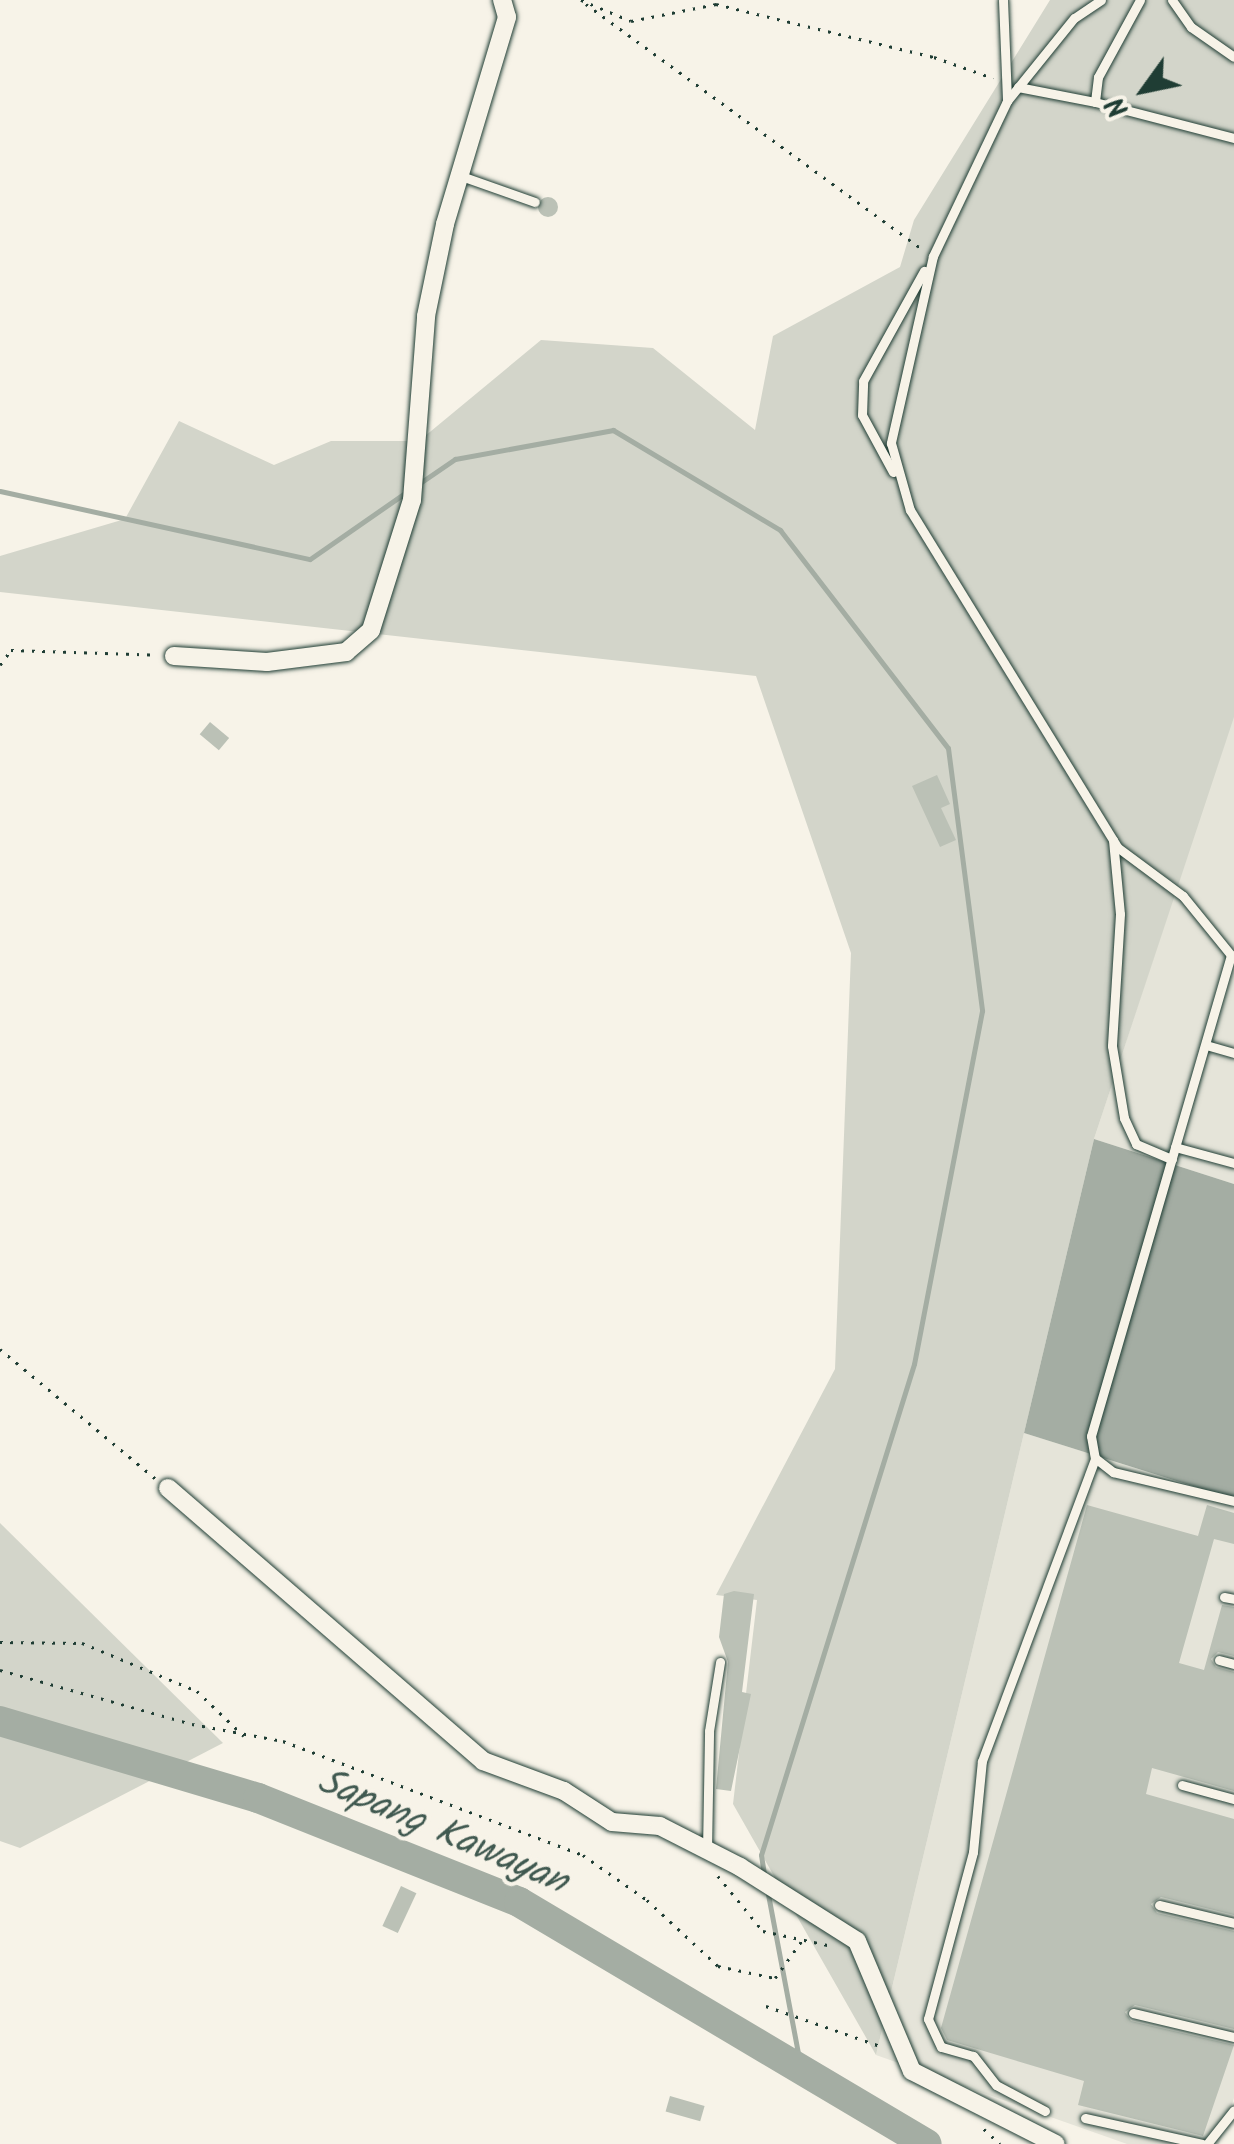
<!DOCTYPE html>
<html>
<head>
<meta charset="utf-8">
<style>
  body { margin:0 }
  #map { position:relative; width:1234px; height:2144px; overflow:hidden; background:#f7f3e8; font-family:Kalam,sans-serif }
  div>[style] { position:absolute }
  .built>* { inset:0; background:#e5e4d9 }
  .green>* { inset:0; background:#d3d5ca }
  .water>* { inset:0; background:#a4ada3 }
  .stream>* { height:5px; margin:-2.5px; padding:0 2.5px; transform-origin:2.5px; border-radius:2.5px; background:#a4ada3 }
  .river>* { height:30px; margin:-15px; padding:0 15px; transform-origin:15px; border-radius:15px; background:#a4ada3 }
  .building>* { inset:0; background:#bbc1b6; transform-origin:0 0 }
  .round { border-radius:50% }
  .path>* { height:2.5px; margin-top:-1.25px; transform-origin:0; background:repeating-linear-gradient(90deg,#1f3d34 0 2.5px,transparent 0 10.5px) }
  .roads { filter:drop-shadow(0 0 2px #1f3d34) drop-shadow(0 0 2px #1f3d34) }
  .service>* { height:9px; margin:-4.5px; padding:0 4.5px; transform-origin:4.5px; border-radius:4.5px; background:#f7f3e8 }
  .minor>* { height:18px; margin:-9px; padding:0 9px; transform-origin:9px; border-radius:9px; background:#f7f3e8 }
  span { translate:-50% -50%; white-space:nowrap; text-align:center; line-height:1.15; -webkit-text-stroke:8px #f7f3e8; paint-order:stroke }
  .water-label { font-size:38px; color:#405950; font-style:italic }
  .north { position:absolute; left:1094px; top:40px; width:100px; height:100px; -webkit-text-stroke:8px #f7f3e8; paint-order:stroke; rotate:237deg; font-size:28px; font-weight:700; line-height:40px; text-align:center; color:#1f3d34 }
  .north::after { content:''; display:block; margin:auto; width:35px; height:45px; background:#1f3d34; clip-path:polygon(50% 0,100% 100%,50% 72%,0 100%) }
</style>
</head>
<body>
<div id="map">
  <div class="built">
    <i style="clip-path:polygon(1233px 716px,1234px 717px,1234px 1184px,1094px 1139px)"></i>
    <i style="clip-path:polygon(1024px 1433px,1234px 1499px,1234px 2098px,1219px 2144px,1127px 2144px,876px 2055px)"></i>
  </div>
  <div class="green">
    <i style="clip-path:polygon(1050px 0,1234px 0,1234px 717px,1094px 1139px,876px 2055px,733px 1804px,757px 1600px,716px 1595px,835px 1369px,851px 953px,756px 676px,0 592px,0 556px,125px 519px,179px 421px,274px 465px,331px 441px,419px 441px,541px 340px,653px 348px,755px 430px,773px 336px,900px 267px,914px 220px)"></i>
    <i style="clip-path:polygon(0 1523px,223px 1743px,20px 1848px,0 1841px)"></i>
  </div>
  <div class="water">
    <i style="clip-path:polygon(1094px 1139px,1234px 1184px,1234px 1499px,1024px 1433px)"></i>
  </div>
  <div class="stream">
    <i style="left:417px;top:485px;width:46px;rotate:-34.4deg"></i>
    <i style="left:455px;top:459px;width:161px;rotate:-10.4deg"></i>
    <i style="left:613px;top:430px;width:195px;rotate:30.9deg"></i>
    <i style="left:780px;top:530px;width:275px;rotate:52.4deg"></i>
    <i style="left:948px;top:748px;width:265px;rotate:82.6deg"></i>
    <i style="left:982px;top:1011px;width:359px;rotate:100.9deg"></i>
    <i style="left:914px;top:1364px;width:514px;rotate:107.31deg"></i>
    <i style="left:761px;top:1855px;width:24px;rotate:81deg"></i>
    <i style="left:0;top:491px;width:317px;rotate:12.4deg"></i>
    <i style="left:310px;top:559px;width:119px;rotate:-34.8deg"></i>
    <i style="left:767px;top:1889px;width:177px;rotate:79.3deg"></i>
  </div>
  <div class="river">
    <i style="left:0;top:1721px;width:269px;rotate:16.6deg"></i>
    <i style="left:258px;top:1798px;width:281px;rotate:21.7deg"></i>
    <i style="left:519px;top:1902px;width:474px;rotate:30.7deg"></i>
  </div>
  <div class="building">
    <i class="round" style="left:538px;top:197px;width:20px;height:20px"></i>
    <i style="left:210px;top:722px;width:25px;height:16px;rotate:40deg"></i>
    <i style="clip-path:polygon(937px 775px,950px 804px,941px 808px,956px 840px,940px 847px,912px 786px)"></i>
    <i style="clip-path:polygon(1087px 1505px,1198px 1536px,1207px 1505px,1234px 1513px,1234px 1544px,1214px 1539px,1179px 1663px,1204px 1670px,1222px 1605px,1234px 1607px,1234px 1656px,1218px 1652px,1211px 1659px,1216px 1667px,1234px 1672px,1234px 1791px,1152px 1768px,1146px 1794px,1234px 1819px,1234px 1915px,1161px 1897px,1151px 1904px,1157px 1913px,1234px 1931px,1234px 2029px,1135px 2005px,1125px 2012px,1131px 2021px,1234px 2045px,1203px 2136px,1078px 2105px,1084px 2081px,947px 2040px,941px 2028px)"></i>
    <i style="clip-path:polygon(734px 1591px,754px 1594px,742px 1692px,751px 1694px,731px 1791px,716px 1789px,728px 1662px,719px 1637px,724px 1594px)"></i>
    <i style="left:401px;top:1886px;width:17px;height:44px;rotate:25deg"></i>
    <i style="left:670px;top:2096px;width:36px;height:16px;rotate:16deg"></i>
  </div>
  <div class="path">
    <i style="left:581px;top:0;width:54px;rotate:22.8deg"></i>
    <i style="left:631px;top:21px;width:87px;rotate:-11.3deg"></i>
    <i style="left:716px;top:4px;width:224px;rotate:13.7deg"></i>
    <i style="left:934px;top:57px;width:63px;rotate:19.6deg"></i>
    <i style="left:586px;top:4px;width:417px;rotate:36.1deg"></i>
    <i style="left:0;top:665px;width:19px;rotate:-54deg"></i>
    <i style="left:11px;top:650px;width:147px;rotate:1.9deg"></i>
    <i style="left:0;top:1349px;width:202px;rotate:39.8deg"></i>
    <i style="left:0;top:1642px;width:82px;rotate:0.7deg"></i>
    <i style="left:82px;top:1643px;width:125px;rotate:22.7deg"></i>
    <i style="left:197px;top:1691px;width:65px;rotate:43.8deg"></i>
    <i style="left:0;top:1670px;width:199px;rotate:15.7deg"></i>
    <i style="left:192px;top:1724px;width:93px;rotate:10.6deg"></i>
    <i style="left:283px;top:1741px;width:321px;rotate:20.8deg"></i>
    <i style="left:583px;top:1855px;width:78px;rotate:35.1deg"></i>
    <i style="left:647px;top:1900px;width:97px;rotate:42.9deg"></i>
    <i style="left:718px;top:1966px;width:58px;rotate:11.9deg"></i>
    <i style="left:775px;top:1978px;width:48px;rotate:-54.3deg"></i>
    <i style="left:718px;top:1876px;width:71px;rotate:50.7deg"></i>
    <i style="left:763px;top:1931px;width:66px;rotate:12.3deg"></i>
    <i style="left:766px;top:2006px;width:121px;rotate:19.3deg"></i>
    <i style="left:984px;top:2129px;width:22px;rotate:43deg"></i>
  </div>
  <div class="roads">
    <div class="service">
      <i style="left:1003px;top:0;width:101px;rotate:87.7deg"></i>
      <i style="left:1101px;top:0;width:32px;rotate:146deg"></i>
      <i style="left:1074px;top:18px;width:107px;rotate:128.9deg"></i>
      <i style="left:1007px;top:101px;width:172px;rotate:115.5deg"></i>
      <i style="left:933px;top:256px;width:192px;rotate:102.7deg"></i>
      <i style="left:891px;top:443px;width:70px;rotate:74.2deg"></i>
      <i style="left:910px;top:510px;width:395px;rotate:58.4deg"></i>
      <i style="left:1117px;top:847px;width:82px;rotate:36.6deg"></i>
      <i style="left:1183px;top:896px;width:76px;rotate:50.9deg"></i>
      <i style="left:1231px;top:955px;width:501px;rotate:106.23deg"></i>
      <i style="left:1091px;top:1436px;width:22px;rotate:80deg"></i>
      <i style="left:1095px;top:1458px;width:23px;rotate:38deg"></i>
      <i style="left:1113px;top:1472px;width:124px;rotate:13.5deg"></i>
      <i style="left:1140px;top:0;width:88px;rotate:118.6deg"></i>
      <i style="left:1098px;top:77px;width:25px;rotate:97deg"></i>
      <i style="left:1095px;top:102px;width:144px;rotate:14.5deg"></i>
      <i style="left:1172px;top:0;width:33px;rotate:55deg"></i>
      <i style="left:1191px;top:27px;width:52px;rotate:34.9deg"></i>
      <i style="left:1018px;top:87px;width:78px;rotate:11deg"></i>
      <i style="left:464px;top:177px;width:75px;rotate:19.4deg"></i>
      <i style="left:893px;top:472px;width:65px;rotate:-118.5deg"></i>
      <i style="left:862px;top:415px;width:34px;rotate:-88deg"></i>
      <i style="left:863px;top:381px;width:126px;rotate:-61deg"></i>
      <i style="left:1113px;top:840px;width:74px;rotate:84.6deg"></i>
      <i style="left:1120px;top:914px;width:132px;rotate:93.5deg"></i>
      <i style="left:1112px;top:1046px;width:73px;rotate:80.5deg"></i>
      <i style="left:1124px;top:1118px;width:29px;rotate:65deg"></i>
      <i style="left:1136px;top:1144px;width:39px;rotate:23deg"></i>
      <i style="left:1206px;top:1045px;width:29px;rotate:16deg"></i>
      <i style="left:1175px;top:1147px;width:61px;rotate:15.2deg"></i>
      <i style="left:1224px;top:1597px;width:10px;rotate:11deg"></i>
      <i style="left:1219px;top:1660px;width:16px;rotate:15deg"></i>
      <i style="left:1182px;top:1785px;width:54px;rotate:15.1deg"></i>
      <i style="left:707px;top:1850px;width:119px;rotate:-89deg"></i>
      <i style="left:709px;top:1731px;width:70px;rotate:-80.9deg"></i>
      <i style="left:1159px;top:1905px;width:77px;rotate:13.5deg"></i>
      <i style="left:1133px;top:2013px;width:104px;rotate:13.4deg"></i>
      <i style="left:1045px;top:2111px;width:55px;rotate:-152deg"></i>
      <i style="left:996px;top:2085px;width:37px;rotate:-128deg"></i>
      <i style="left:973px;top:2056px;width:33px;rotate:-164deg"></i>
      <i style="left:941px;top:2047px;width:31px;rotate:-115deg"></i>
      <i style="left:928px;top:2019px;width:173px;rotate:-74.9deg"></i>
      <i style="left:973px;top:1852px;width:91px;rotate:-84.4deg"></i>
      <i style="left:982px;top:1761px;width:323px;rotate:-69.5deg"></i>
      <i style="left:1085px;top:2118px;width:120px;rotate:12.5deg"></i>
      <i style="left:1207px;top:2144px;width:43px;rotate:-51.5deg"></i>
    </div>
    <div class="minor">
      <i style="left:174px;top:656px;width:93px;rotate:3.7deg"></i>
      <i style="left:267px;top:662px;width:80px;rotate:-7.2deg"></i>
      <i style="left:346px;top:652px;width:33px;rotate:-41deg"></i>
      <i style="left:371px;top:630px;width:136px;rotate:-72.5deg"></i>
      <i style="left:412px;top:500px;width:185px;rotate:-85.6deg"></i>
      <i style="left:426px;top:316px;width:94px;rotate:-78.3deg"></i>
      <i style="left:445px;top:224px;width:216px;rotate:-73.3deg"></i>
      <i style="left:507px;top:17px;width:18px;rotate:-106deg"></i>
      <i style="left:168px;top:1488px;width:417px;rotate:40.9deg"></i>
      <i style="left:483px;top:1761px;width:86px;rotate:20.3deg"></i>
      <i style="left:564px;top:1791px;width:57px;rotate:32.9deg"></i>
      <i style="left:612px;top:1822px;width:48px;rotate:4.8deg"></i>
      <i style="left:660px;top:1826px;width:90px;rotate:27.1deg"></i>
      <i style="left:740px;top:1867px;width:138px;rotate:32.3deg"></i>
      <i style="left:857px;top:1941px;width:141px;rotate:67.1deg"></i>
      <i style="left:912px;top:2071px;width:161px;rotate:26.9deg"></i>
    </div>
  </div>
  <div class="water-label">
    <span style="left:442px;top:1833px;rotate:23deg">Sapang Kawayan</span>
  </div>
  <div class="north">N</div>
</div>
</body>
</html>
